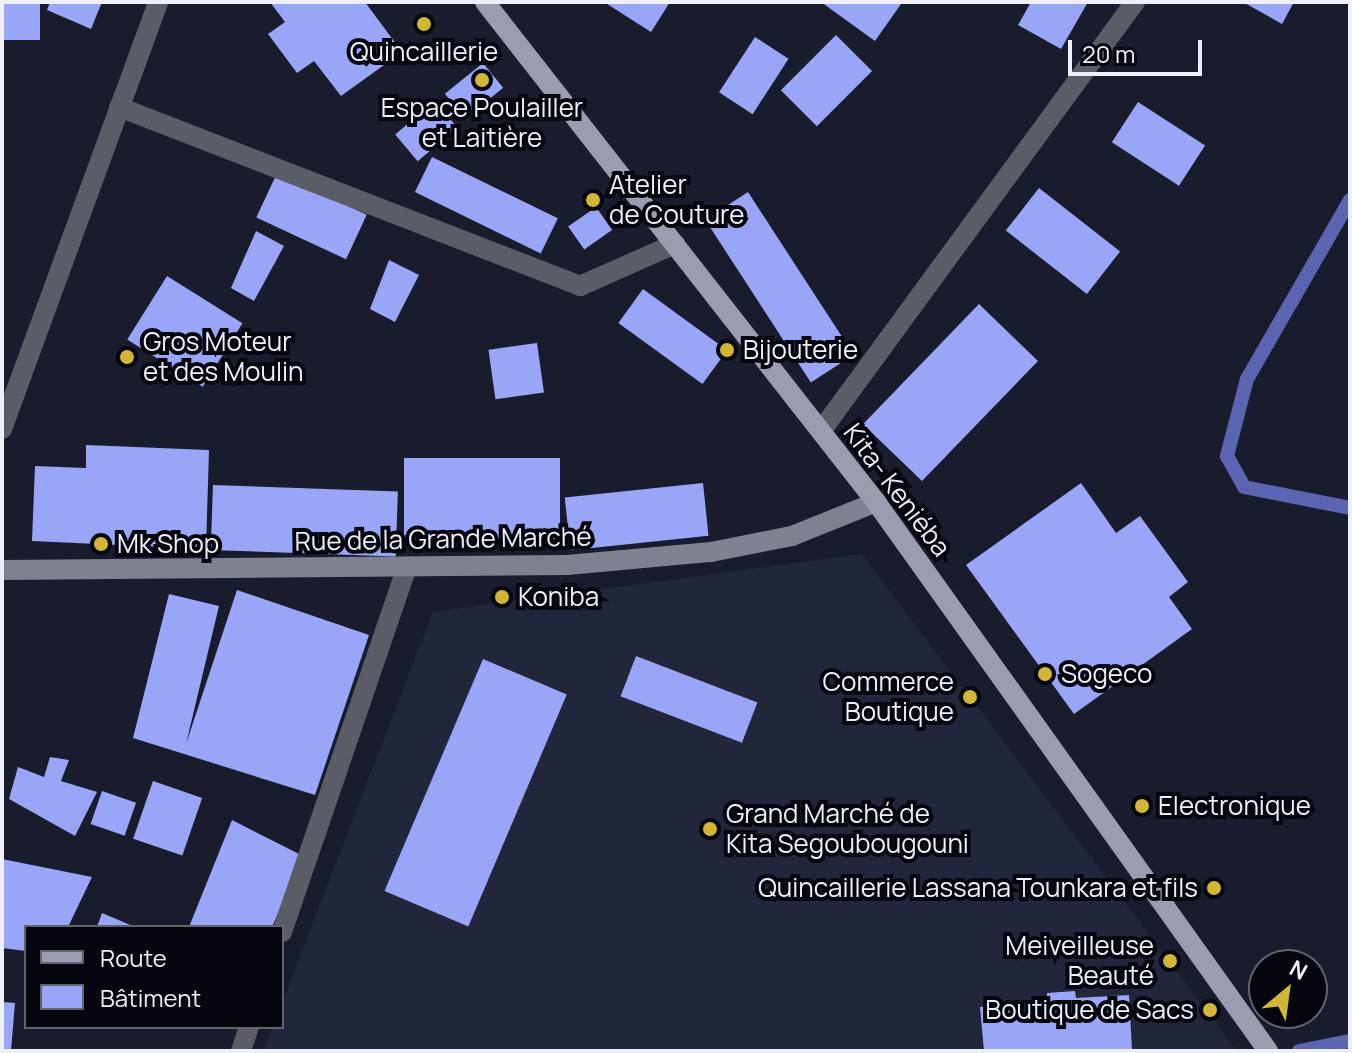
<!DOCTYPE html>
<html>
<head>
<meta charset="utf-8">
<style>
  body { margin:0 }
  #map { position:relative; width:1352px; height:1053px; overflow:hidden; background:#191c2c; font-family:Manrope,sans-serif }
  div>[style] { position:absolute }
  .built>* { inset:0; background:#22263b }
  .stream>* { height:14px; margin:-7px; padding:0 7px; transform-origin:7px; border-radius:7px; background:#5b64b0 }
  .building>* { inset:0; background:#99a6f8; transform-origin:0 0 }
  .minor>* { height:20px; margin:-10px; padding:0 10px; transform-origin:10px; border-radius:10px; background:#5b5d66 }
  .secondary>* { height:20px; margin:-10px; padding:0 10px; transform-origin:10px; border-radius:10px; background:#7e818f }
  .primary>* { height:20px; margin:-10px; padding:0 10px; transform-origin:10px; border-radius:10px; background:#999daf }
  .dots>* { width:22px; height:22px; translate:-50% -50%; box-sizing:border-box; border:4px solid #06070e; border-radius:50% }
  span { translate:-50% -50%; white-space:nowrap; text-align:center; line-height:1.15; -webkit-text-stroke:8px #06070e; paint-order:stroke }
  .poi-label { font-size:26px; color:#edf0fb }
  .left { translate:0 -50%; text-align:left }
  .right { translate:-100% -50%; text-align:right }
  .street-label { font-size:26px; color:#edf0fb }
  .frame { position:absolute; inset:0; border:4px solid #edf0fb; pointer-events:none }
  .legend { position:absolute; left:24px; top:925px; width:260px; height:104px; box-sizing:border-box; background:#06070e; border:2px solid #62646d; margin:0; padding:10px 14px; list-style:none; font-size:24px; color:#edf0fb }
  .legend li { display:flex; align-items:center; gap:16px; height:40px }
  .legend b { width:40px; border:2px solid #62646d }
  .north { position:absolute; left:1248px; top:949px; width:80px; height:80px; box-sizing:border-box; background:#06070e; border:2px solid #62646d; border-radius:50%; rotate:29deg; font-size:22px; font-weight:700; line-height:32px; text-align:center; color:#edf0fb }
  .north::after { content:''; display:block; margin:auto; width:28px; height:36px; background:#d3b635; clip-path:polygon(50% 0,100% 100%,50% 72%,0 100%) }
  .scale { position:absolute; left:1068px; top:40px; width:134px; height:36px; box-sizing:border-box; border:4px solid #edf0fb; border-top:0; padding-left:10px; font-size:24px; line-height:28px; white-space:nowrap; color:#edf0fb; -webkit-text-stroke:6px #06070e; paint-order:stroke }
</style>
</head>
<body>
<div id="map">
  <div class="built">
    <i style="clip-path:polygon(862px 554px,1237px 1051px,263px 1051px,273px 1027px,282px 1027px,282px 1003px,433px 612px)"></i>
  </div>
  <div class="stream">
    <i style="left:1350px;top:200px;width:207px;rotate:119.9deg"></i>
    <i style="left:1247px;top:379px;width:80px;rotate:104.6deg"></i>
    <i style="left:1227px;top:456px;width:35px;rotate:61deg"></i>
    <i style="left:1244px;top:487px;width:108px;rotate:11.2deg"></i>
    <i style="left:1299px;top:1051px;width:52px;rotate:-11.1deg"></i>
  </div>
  <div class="building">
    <i style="left:2px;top:2px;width:38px;height:38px"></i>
    <i style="clip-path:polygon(50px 2px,102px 2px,91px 29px,47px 10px)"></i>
    <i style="clip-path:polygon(270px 2px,365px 2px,402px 52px,341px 96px,314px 61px,297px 73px,268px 34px,285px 22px)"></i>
    <i style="clip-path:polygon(604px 2px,670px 2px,651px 32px)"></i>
    <i style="clip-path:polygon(821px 2px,899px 2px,901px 4px,875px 41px)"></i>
    <i style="clip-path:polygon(1031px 2px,1088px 2px,1061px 49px,1018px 25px)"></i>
    <i style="clip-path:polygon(1243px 2px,1294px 2px,1282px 24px)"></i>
    <i style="left:836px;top:35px;width:51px;height:78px;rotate:45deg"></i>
    <i style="left:755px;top:37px;width:40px;height:66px;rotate:33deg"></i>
    <i style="left:483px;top:63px;width:32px;height:49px;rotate:51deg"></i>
    <i style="left:435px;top:101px;width:35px;height:52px;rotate:50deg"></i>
    <i style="left:1138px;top:102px;width:80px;height:48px;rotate:33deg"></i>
    <i style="left:432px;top:157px;width:140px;height:39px;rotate:26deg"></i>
    <i style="left:277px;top:173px;width:99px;height:49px;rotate:25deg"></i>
    <i style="left:1039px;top:188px;width:103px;height:54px;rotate:38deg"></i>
    <i style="left:748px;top:192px;width:194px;height:51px;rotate:57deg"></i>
    <i style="left:596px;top:207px;width:28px;height:34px;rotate:55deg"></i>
    <i style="clip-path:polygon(256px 231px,284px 246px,254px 301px,231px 288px)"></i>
    <i style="clip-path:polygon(389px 260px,419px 275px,395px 322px,370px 309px)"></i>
    <i style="left:167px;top:276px;width:89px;height:75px;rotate:32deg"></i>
    <i style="left:643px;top:289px;width:104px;height:42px;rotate:36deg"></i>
    <i style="left:979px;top:304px;width:82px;height:167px;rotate:44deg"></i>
    <i style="left:537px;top:343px;width:50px;height:49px;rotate:82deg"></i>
    <i style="clip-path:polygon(86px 445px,209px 450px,206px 549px,32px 541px,35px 466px,86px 468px)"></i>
    <i style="left:404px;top:458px;width:156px;height:81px"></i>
    <i style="left:703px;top:483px;width:53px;height:139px;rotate:84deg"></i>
    <i style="clip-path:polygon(1081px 483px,1116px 533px,1140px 516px,1188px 582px,1169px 597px,1192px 629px,1074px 714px,966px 565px)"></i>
    <i style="left:213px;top:485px;width:185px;height:65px;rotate:2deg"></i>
    <i style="clip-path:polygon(237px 590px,369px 635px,315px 795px,133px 738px,169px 594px,219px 606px,186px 744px)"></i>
    <i style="left:636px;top:656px;width:130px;height:43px;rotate:21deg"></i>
    <i style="left:483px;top:659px;width:91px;height:252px;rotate:23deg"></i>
    <i style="clip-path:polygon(50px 757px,69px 760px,61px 781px,97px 792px,75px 836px,9px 799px,18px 767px,44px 777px)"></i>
    <i style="left:153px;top:781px;width:52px;height:61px;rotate:19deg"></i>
    <i style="left:102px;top:791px;width:36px;height:35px;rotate:19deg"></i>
    <i style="clip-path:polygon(232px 820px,303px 856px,272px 927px,189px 927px)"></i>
    <i style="clip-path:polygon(2px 859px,92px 877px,68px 927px,26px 927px,26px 951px,2px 948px)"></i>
    <i style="clip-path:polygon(102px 913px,135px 927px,97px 927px)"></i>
    <i style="clip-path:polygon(1075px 991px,1076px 998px,1129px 995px,1132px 1050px,984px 1051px,980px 1007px,1047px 1001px,1047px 993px)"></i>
    <i style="clip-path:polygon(2px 1002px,15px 1003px,11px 1051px,2px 1051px)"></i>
  </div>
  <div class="minor">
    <i style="left:119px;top:107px;width:495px;rotate:21.2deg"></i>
    <i style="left:580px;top:286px;width:104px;rotate:-23.9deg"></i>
    <i style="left:2px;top:429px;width:455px;rotate:-69.9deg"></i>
    <i style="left:821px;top:431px;width:532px;rotate:-53.8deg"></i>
    <i style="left:282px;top:932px;width:386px;rotate:-71.1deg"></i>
    <i style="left:241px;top:1051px;width:25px;rotate:-72deg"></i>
  </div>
  <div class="secondary">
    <i style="left:2px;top:570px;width:565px;rotate:-0.51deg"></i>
    <i style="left:567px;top:565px;width:145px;rotate:-5.2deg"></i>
    <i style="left:711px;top:552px;width:83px;rotate:-11.2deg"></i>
    <i style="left:792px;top:536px;width:91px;rotate:-22deg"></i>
  </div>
  <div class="primary">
    <i style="left:485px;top:2px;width:635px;rotate:51.97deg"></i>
    <i style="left:876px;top:502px;width:675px;rotate:54.47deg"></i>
  </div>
  <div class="dots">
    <i style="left:424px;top:24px;background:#d3b635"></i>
    <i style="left:482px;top:80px;background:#d3b635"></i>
    <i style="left:593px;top:200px;background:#d3b635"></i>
    <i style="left:727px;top:350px;background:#d3b635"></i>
    <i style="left:127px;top:357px;background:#d3b635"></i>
    <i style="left:101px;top:544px;background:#d3b635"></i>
    <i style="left:502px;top:597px;background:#d3b635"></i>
    <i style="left:1045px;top:674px;background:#d3b635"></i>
    <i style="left:970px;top:697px;background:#d3b635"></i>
    <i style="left:1142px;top:806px;background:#d3b635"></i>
    <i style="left:710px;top:829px;background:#d3b635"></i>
    <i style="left:1214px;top:888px;background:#d3b635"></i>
    <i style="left:1170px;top:961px;background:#d3b635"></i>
    <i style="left:1210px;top:1010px;background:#d3b635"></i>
  </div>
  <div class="poi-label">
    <span style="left:424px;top:52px">Quincaillerie</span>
    <span style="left:482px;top:123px">Espace Poulailler<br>et Laitière</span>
    <span class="left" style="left:609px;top:200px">Atelier<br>de Couture</span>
    <span class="left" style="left:143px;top:357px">Gros Moteur<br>et des Moulin</span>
    <span class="left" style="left:743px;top:350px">Bijouterie</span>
    <span class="left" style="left:117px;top:544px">Mk Shop</span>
    <span class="left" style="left:518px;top:597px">Koniba</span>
    <span class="left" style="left:1061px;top:674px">Sogeco</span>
    <span class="right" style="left:954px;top:697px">Commerce<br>Boutique</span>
    <span class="left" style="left:1158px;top:806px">Electronique</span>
    <span class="left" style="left:726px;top:829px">Grand Marché de<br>Kita Segoubougouni</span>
    <span class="right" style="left:1198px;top:888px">Quincaillerie Lassana Tounkara et fils</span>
    <span class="right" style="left:1154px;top:961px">Meiveilleuse<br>Beauté</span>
    <span class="right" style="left:1194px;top:1010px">Boutique de Sacs</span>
  </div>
  <div class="street-label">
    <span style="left:897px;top:490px;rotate:53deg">Kita- Keniéba</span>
    <span style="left:443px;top:539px;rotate:-1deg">Rue de la Grande Marché</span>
  </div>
  <div class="frame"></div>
  <ul class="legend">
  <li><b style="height:10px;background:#999daf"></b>Route</li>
  <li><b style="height:22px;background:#99a6f8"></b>Bâtiment</li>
  </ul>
  <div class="north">N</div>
  <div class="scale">20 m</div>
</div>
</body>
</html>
